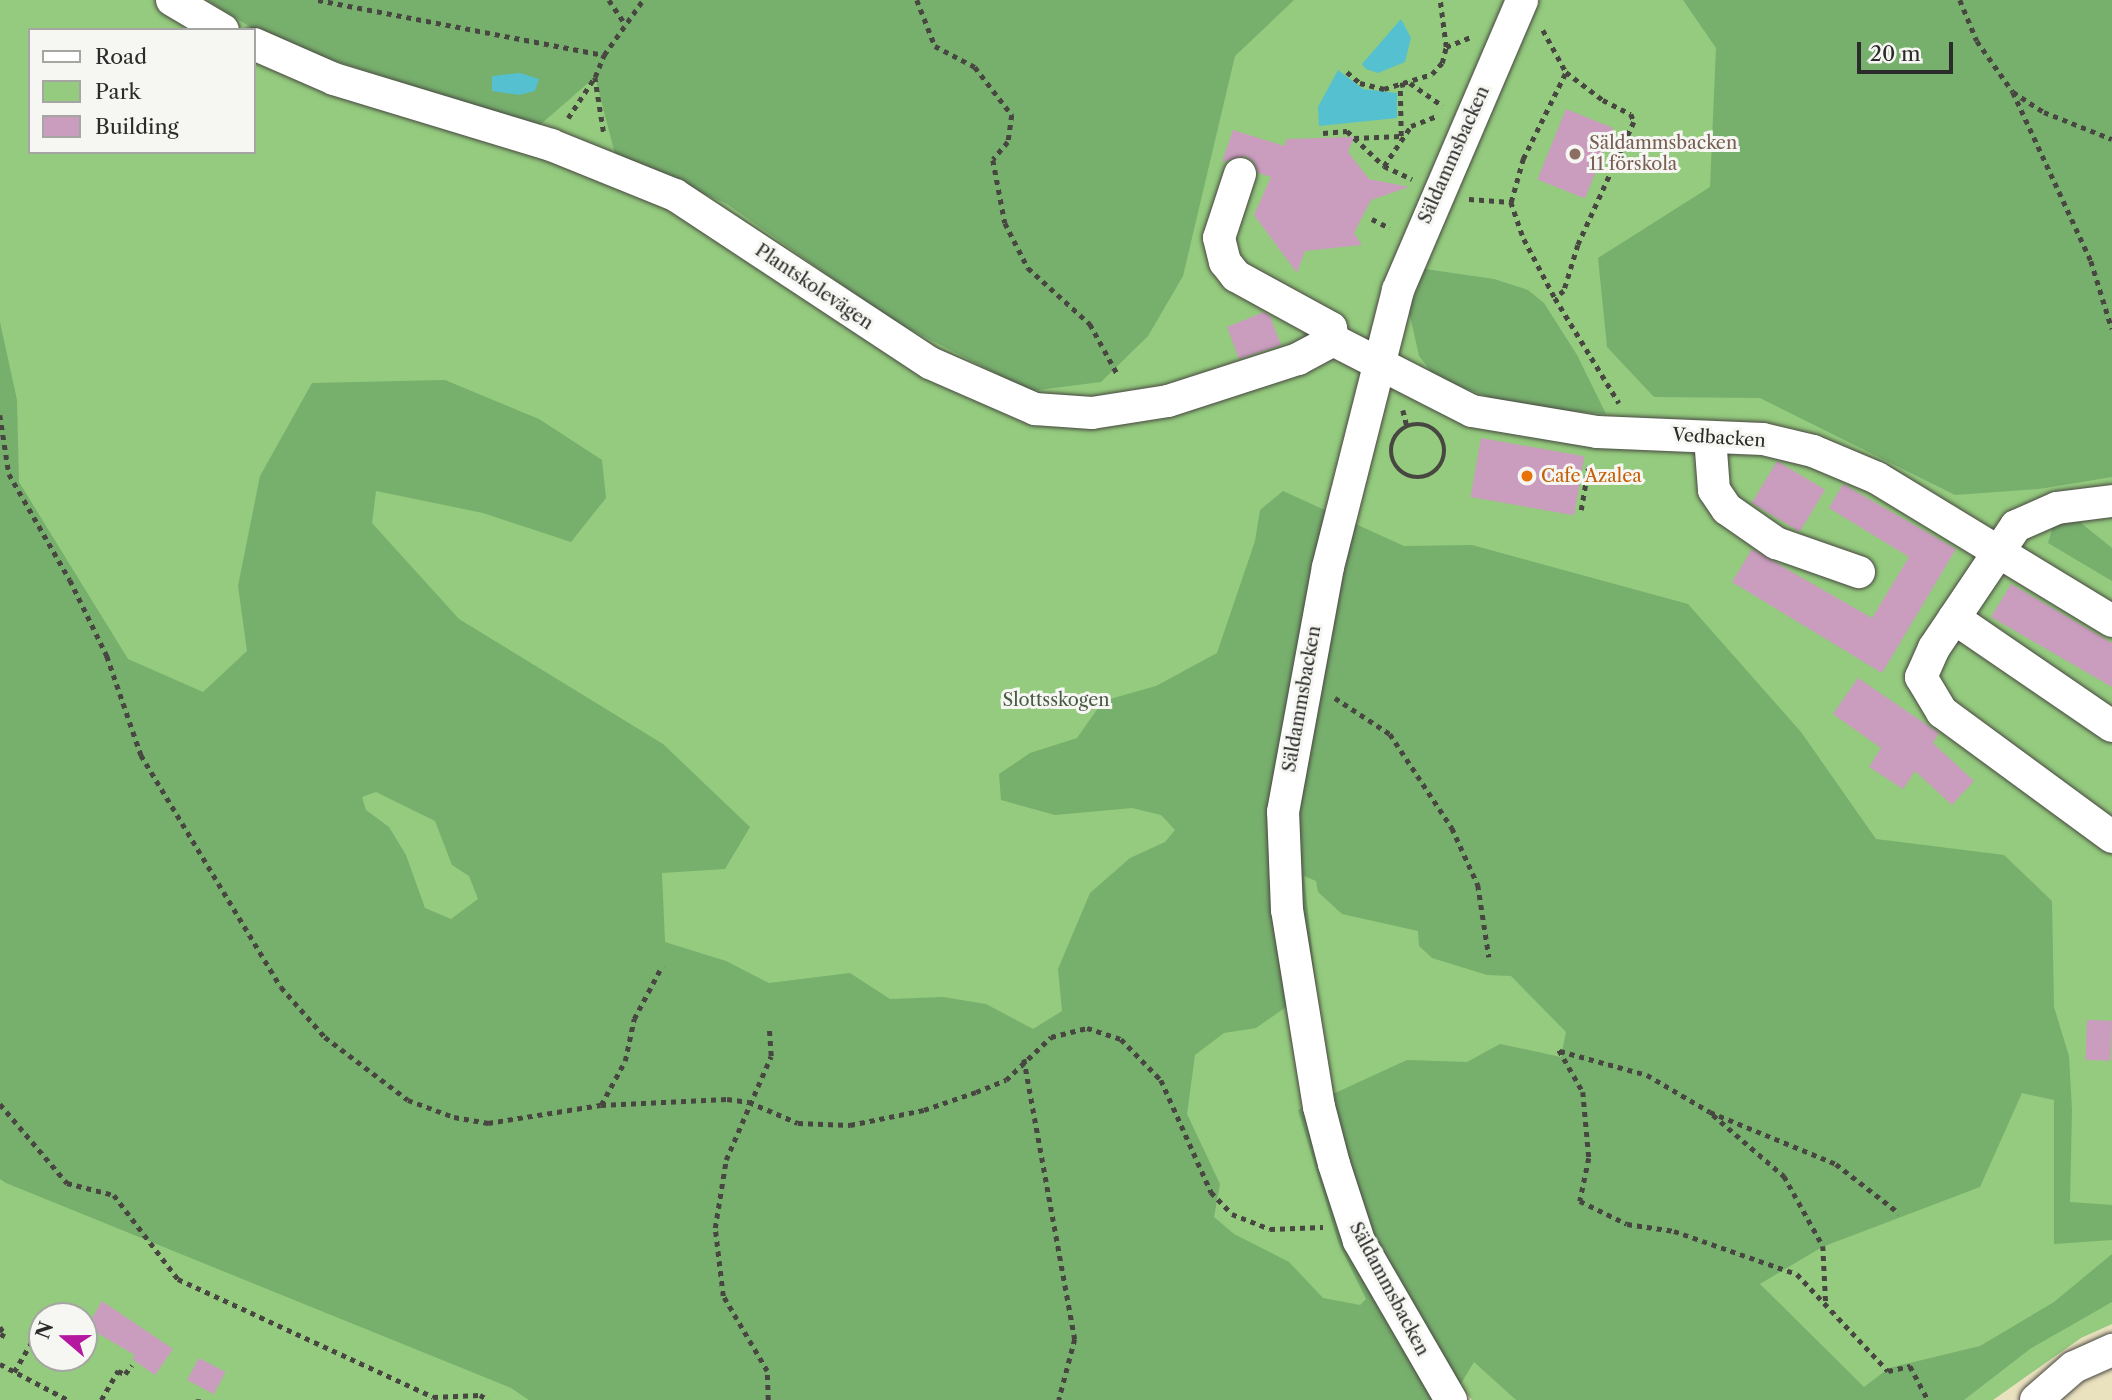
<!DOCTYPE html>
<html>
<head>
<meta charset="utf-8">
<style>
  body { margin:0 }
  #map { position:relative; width:2112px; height:1400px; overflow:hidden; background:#eae1bf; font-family:"Libre Caslon Text",serif }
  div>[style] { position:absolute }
  .green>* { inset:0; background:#94cb7e }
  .forest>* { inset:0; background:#77af6d }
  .water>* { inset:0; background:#55c0cf }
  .building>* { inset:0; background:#ca9dbe; transform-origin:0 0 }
  .path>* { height:4.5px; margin-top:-2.25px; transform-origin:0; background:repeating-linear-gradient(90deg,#484641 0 5px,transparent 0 10px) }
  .path>.ring { margin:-2.25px; padding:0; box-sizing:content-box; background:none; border:4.5px solid #484641; border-radius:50% }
  .roads { filter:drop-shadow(0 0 2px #484641) drop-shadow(0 0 2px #484641) }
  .minor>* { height:32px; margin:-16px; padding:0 16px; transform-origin:16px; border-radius:16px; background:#fff }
  .dots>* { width:19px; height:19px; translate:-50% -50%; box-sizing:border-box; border:4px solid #f6f6f2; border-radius:50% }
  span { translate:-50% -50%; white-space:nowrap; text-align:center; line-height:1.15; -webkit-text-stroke:6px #f6f6f2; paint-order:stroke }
  .education-label { font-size:18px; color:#785e54 }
  .left { translate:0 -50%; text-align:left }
  .street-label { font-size:18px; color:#2b2b2b }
  .food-label { font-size:18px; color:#c56008 }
  .park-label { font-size:18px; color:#4a5b44 }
  .legend { position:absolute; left:28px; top:28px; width:228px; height:126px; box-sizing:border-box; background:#f6f6f2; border:2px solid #a5a5a2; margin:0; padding:9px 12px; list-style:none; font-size:21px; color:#2b2b2b }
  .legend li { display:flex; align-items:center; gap:14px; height:35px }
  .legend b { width:35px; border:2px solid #a5a5a2 }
  .north { position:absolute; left:28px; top:1302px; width:70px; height:70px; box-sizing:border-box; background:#f6f6f2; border:2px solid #a5a5a2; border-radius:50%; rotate:290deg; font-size:19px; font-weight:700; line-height:28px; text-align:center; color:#2b2b2b }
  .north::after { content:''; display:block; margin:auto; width:24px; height:32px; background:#b5179e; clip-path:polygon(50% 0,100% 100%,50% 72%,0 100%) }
  .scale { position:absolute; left:1857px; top:42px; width:96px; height:32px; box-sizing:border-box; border:4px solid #2b2b2b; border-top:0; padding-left:9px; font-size:21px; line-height:24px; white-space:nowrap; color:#2b2b2b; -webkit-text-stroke:5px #f6f6f2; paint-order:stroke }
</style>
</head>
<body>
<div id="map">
  <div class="green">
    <i style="clip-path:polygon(evenodd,0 0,2112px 0,2112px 1324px,2081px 1338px,1993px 1400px,1472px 1400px,1466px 1393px,1461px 1400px,0 1400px,0 0,30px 30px,254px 30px,254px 152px,30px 152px,30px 30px,0 0,42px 1316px,84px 1316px,84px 1358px,42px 1358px,42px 1316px)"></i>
  </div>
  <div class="forest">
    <i style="clip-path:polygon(207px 0,1294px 0,1235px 56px,1183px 276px,1148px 336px,1101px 382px,1030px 391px,892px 320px,727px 204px,615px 154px,595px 77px,533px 131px,451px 98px,273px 41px)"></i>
    <i style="clip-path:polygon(1683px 0,2112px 0,2112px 477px,2039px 489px,1955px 495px,1760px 398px,1654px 397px,1607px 347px,1598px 258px,1710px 187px,1716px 48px)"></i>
    <i style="clip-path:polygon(1425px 269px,1494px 279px,1528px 290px,1544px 303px,1577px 355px,1606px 414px,1514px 406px,1436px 378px,1419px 356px,1409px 311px)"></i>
    <i style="clip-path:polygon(evenodd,0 322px,17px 400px,19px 482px,128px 659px,203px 692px,247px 651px,238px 586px,260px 476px,312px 383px,445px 380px,539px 419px,602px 460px,606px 498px,571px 542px,483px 513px,376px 491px,372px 523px,459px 619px,663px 744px,750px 827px,725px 869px,662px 873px,665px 942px,726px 961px,769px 983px,850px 973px,890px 999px,943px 997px,986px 1004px,1033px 1029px,1062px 1011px,1058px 969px,1090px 893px,1130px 858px,1165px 842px,1175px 830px,1161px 815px,1132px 808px,1055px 815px,1001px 800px,999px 774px,1030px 753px,1077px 738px,1103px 701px,1156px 686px,1217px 653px,1255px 541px,1260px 510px,1283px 491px,1404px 546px,1472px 545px,1688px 604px,1801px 732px,1876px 839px,2004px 855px,2052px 901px,2054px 1007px,2069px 1056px,2072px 1110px,2070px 1202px,2112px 1205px,2112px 1240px,2054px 1244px,2054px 1100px,2022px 1093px,1980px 1187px,1822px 1247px,1760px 1284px,1864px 1387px,1889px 1368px,1980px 1346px,2054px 1302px,2112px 1254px,2112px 1302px,2030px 1349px,1964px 1400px,1516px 1400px,1474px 1362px,1451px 1400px,529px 1400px,511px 1388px,6px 1183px,0 1179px,0 322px,376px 792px,435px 821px,452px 865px,469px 876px,478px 899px,451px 919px,425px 908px,406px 855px,389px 827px,366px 810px,362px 797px,376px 792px,0 322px,1304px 876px,1316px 881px,1318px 892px,1342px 914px,1418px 931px,1419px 946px,1432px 958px,1487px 975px,1511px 976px,1566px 1032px,1561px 1057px,1500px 1044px,1467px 1062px,1407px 1060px,1298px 1110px,1338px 1242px,1366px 1299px,1360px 1305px,1323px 1298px,1289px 1262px,1234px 1234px,1214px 1217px,1220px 1184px,1187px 1114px,1195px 1055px,1224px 1033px,1256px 1028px,1316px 986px,1304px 876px)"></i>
    <i style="clip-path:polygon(2076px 519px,2112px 548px,2112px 581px,2048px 543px,2053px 526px)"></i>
  </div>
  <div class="water">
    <i style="clip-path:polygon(1401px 19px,1411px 38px,1405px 62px,1378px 73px,1366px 69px,1362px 64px)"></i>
    <i style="clip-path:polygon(1338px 70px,1363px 89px,1397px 93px,1397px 118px,1319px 126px,1318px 107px)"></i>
    <i style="clip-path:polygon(520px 73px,539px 79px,535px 91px,519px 95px,492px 91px,492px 76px)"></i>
  </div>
  <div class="building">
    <i style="left:1566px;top:109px;width:51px;height:76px;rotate:22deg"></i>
    <i style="clip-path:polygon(1233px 130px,1284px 146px,1287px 139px,1354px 137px,1348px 152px,1369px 179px,1409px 187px,1371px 200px,1354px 233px,1362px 245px,1305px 251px,1297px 273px,1254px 215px,1271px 177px,1258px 173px,1254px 162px,1245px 156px,1222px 162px)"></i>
    <i style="clip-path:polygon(1264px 312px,1270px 316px,1281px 345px,1239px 359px,1227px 327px)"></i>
    <i style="left:1481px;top:438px;width:105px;height:60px;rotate:10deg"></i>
    <i style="left:1777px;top:461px;width:56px;height:49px;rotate:31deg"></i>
    <i style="clip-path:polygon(1843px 484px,1956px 549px,1882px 673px,1732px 582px,1752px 549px,1872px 618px,1909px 557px,1829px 508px)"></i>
    <i style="clip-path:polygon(2011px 584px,2112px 643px,2112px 687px,1991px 617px)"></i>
    <i style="clip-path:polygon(1858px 678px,1939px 733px,1933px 743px,1974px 781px,1952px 805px,1915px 771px,1903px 789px,1869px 767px,1881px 748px,1833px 714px)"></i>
    <i style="left:2087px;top:1020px;width:25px;height:40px;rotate:2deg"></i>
    <i style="clip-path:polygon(102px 1301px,173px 1349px,155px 1375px,132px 1359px,135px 1355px,87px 1327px)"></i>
    <i style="left:199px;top:1358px;width:30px;height:25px;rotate:28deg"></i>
  </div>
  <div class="path">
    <i style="left:318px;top:0;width:291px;rotate:10.9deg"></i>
    <i style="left:609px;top:0;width:30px;rotate:56deg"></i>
    <i style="left:917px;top:0;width:49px;rotate:68.6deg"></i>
    <i style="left:935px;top:46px;width:45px;rotate:27.7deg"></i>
    <i style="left:975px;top:67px;width:61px;rotate:52.4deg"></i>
    <i style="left:1012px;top:115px;width:27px;rotate:98deg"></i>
    <i style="left:1008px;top:142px;width:23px;rotate:130deg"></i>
    <i style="left:993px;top:160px;width:64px;rotate:79.2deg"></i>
    <i style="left:1005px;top:223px;width:51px;rotate:62.9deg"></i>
    <i style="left:1028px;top:268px;width:84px;rotate:42.1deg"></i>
    <i style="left:1090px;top:324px;width:60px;rotate:61.3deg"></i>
    <i style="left:1960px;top:0;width:44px;rotate:67.5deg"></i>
    <i style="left:1977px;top:41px;width:62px;rotate:54.8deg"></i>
    <i style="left:2013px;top:92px;width:37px;rotate:33deg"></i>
    <i style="left:2044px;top:112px;width:73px;rotate:21.7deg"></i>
    <i style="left:1543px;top:30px;width:48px;rotate:61.3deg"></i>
    <i style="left:1566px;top:72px;width:46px;rotate:37.1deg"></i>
    <i style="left:1603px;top:100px;width:31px;rotate:27deg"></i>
    <i style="left:1631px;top:114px;width:9px;rotate:69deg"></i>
    <i style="left:1634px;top:122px;width:135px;rotate:114.5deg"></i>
    <i style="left:1578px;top:245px;width:48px;rotate:106.9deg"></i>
    <i style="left:1564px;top:291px;width:11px;rotate:142deg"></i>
    <i style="left:1446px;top:47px;width:27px;rotate:-22deg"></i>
    <i style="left:1347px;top:72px;width:17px;rotate:40deg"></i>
    <i style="left:1360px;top:83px;width:25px;rotate:14deg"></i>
    <i style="left:1384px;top:89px;width:50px;rotate:-17.4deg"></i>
    <i style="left:1432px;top:74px;width:15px;rotate:-48deg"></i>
    <i style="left:1442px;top:63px;width:16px;rotate:-76deg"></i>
    <i style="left:1446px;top:47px;width:47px;rotate:-97.3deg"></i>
    <i style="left:595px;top:77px;width:24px;rotate:-68deg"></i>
    <i style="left:604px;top:55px;width:67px;rotate:-54.7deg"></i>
    <i style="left:2013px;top:92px;width:186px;rotate:65.2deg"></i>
    <i style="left:2091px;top:261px;width:71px;rotate:72.8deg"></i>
    <i style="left:568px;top:118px;width:49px;rotate:-56.6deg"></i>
    <i style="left:595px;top:77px;width:58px;rotate:81deg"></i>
    <i style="left:1323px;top:133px;width:24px;rotate:-5deg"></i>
    <i style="left:1347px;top:131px;width:51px;rotate:43.4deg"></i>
    <i style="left:1384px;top:166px;width:31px;rotate:25deg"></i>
    <i style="left:1354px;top:138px;width:47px;rotate:-2.4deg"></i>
    <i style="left:1401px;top:136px;width:51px;rotate:-91.1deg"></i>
    <i style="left:1400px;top:85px;width:10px;rotate:-11deg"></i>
    <i style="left:1410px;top:83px;width:40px;rotate:34.9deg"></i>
    <i style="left:1384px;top:166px;width:48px;rotate:-56deg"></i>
    <i style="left:1411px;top:126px;width:28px;rotate:-21deg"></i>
    <i style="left:1469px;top:199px;width:42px;rotate:4.1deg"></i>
    <i style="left:1511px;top:202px;width:39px;rotate:71deg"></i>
    <i style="left:1524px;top:239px;width:67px;rotate:62.3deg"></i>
    <i style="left:1555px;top:298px;width:123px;rotate:58.6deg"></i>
    <i style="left:1511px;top:202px;width:45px;rotate:-74.4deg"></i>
    <i style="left:1523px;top:159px;width:97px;rotate:-63.7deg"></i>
    <i style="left:1372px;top:219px;width:20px;rotate:27deg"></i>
    <i style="left:1403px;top:410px;width:16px;rotate:76deg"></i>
    <i style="left:0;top:415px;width:60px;rotate:81.3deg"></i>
    <i style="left:9px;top:474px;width:122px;rotate:60.1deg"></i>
    <i style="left:70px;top:580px;width:85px;rotate:64deg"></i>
    <i style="left:107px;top:656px;width:105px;rotate:71deg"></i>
    <i style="left:141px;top:755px;width:271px;rotate:58.9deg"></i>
    <i style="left:281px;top:987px;width:67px;rotate:48.7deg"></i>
    <i style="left:325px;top:1037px;width:104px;rotate:37.2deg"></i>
    <i style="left:408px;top:1100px;width:49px;rotate:20.3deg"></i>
    <i style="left:454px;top:1117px;width:35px;rotate:10deg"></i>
    <i style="left:488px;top:1123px;width:114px;rotate:-9.1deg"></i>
    <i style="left:601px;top:1105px;width:126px;rotate:-2.7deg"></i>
    <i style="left:727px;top:1099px;width:22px;rotate:8deg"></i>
    <i style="left:749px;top:1102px;width:53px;rotate:23.2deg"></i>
    <i style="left:798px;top:1123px;width:52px;rotate:2.2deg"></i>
    <i style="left:850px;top:1125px;width:76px;rotate:-11.5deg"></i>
    <i style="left:924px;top:1110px;width:55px;rotate:-19.1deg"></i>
    <i style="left:976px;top:1092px;width:32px;rotate:-22deg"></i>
    <i style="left:1006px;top:1080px;width:62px;rotate:-43.7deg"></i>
    <i style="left:1051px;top:1037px;width:37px;rotate:-14deg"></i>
    <i style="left:1087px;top:1028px;width:36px;rotate:18deg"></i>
    <i style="left:1121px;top:1039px;width:57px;rotate:45.7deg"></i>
    <i style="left:1161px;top:1080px;width:123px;rotate:65.9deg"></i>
    <i style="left:1211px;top:1192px;width:30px;rotate:46deg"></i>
    <i style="left:1232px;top:1214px;width:41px;rotate:21.5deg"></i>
    <i style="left:1270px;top:1229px;width:53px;rotate:-2.2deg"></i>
    <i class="ring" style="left:1391px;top:424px;width:49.5px;height:49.5px"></i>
    <i style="left:1581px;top:510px;width:48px;rotate:-80.3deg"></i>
    <i style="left:1335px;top:698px;width:66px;rotate:33.2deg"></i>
    <i style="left:1390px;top:734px;width:113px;rotate:56.6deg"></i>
    <i style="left:1452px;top:828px;width:63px;rotate:65.5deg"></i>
    <i style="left:1478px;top:885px;width:73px;rotate:81.3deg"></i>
    <i style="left:1559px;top:1050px;width:48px;rotate:60.3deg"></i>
    <i style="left:1583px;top:1092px;width:66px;rotate:84.8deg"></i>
    <i style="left:1589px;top:1158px;width:44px;rotate:101.8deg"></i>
    <i style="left:1580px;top:1201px;width:52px;rotate:26.1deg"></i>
    <i style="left:1627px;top:1224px;width:48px;rotate:8.5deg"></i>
    <i style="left:1674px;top:1231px;width:130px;rotate:19.3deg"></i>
    <i style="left:1797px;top:1274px;width:133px;rotate:46.8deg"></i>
    <i style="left:1888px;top:1371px;width:23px;rotate:-13deg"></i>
    <i style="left:1910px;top:1366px;width:38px;rotate:62deg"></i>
    <i style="left:1560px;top:1051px;width:90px;rotate:15.4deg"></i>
    <i style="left:1647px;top:1075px;width:73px;rotate:30.4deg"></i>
    <i style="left:1710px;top:1112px;width:136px;rotate:22.4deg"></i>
    <i style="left:1836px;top:1164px;width:80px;rotate:37.9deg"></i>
    <i style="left:1024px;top:1059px;width:285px;rotate:79.7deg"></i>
    <i style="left:1075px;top:1339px;width:63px;rotate:104.7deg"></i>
    <i style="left:0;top:1104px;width:104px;rotate:49.7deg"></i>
    <i style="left:67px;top:1183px;width:49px;rotate:14.3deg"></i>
    <i style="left:114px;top:1195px;width:106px;rotate:52.7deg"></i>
    <i style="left:178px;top:1279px;width:281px;rotate:24.8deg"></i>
    <i style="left:433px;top:1397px;width:47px;rotate:-2.4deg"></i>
    <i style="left:480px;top:1395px;width:10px;rotate:29deg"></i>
    <i style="left:601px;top:1105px;width:50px;rotate:-61.4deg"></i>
    <i style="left:625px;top:1061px;width:43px;rotate:-77.9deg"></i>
    <i style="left:634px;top:1019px;width:60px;rotate:-62.2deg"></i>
    <i style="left:1713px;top:1115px;width:94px;rotate:40.7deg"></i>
    <i style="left:1784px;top:1176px;width:80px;rotate:60.9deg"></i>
    <i style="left:1823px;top:1246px;width:59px;rotate:87.1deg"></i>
    <i style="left:0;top:1327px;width:7px;rotate:56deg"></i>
    <i style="left:4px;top:1333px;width:9px;rotate:117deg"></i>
    <i style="left:0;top:1364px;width:77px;rotate:27.9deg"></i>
    <i style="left:14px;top:1372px;width:45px;rotate:-59.5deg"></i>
    <i style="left:101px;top:1400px;width:34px;rotate:-60deg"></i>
    <i style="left:118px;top:1371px;width:8px;rotate:23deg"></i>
    <i style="left:125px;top:1374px;width:11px;rotate:-52deg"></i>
    <i style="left:198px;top:1400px;width:1px;rotate:-90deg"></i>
    <i style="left:768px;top:1400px;width:29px;rotate:-92deg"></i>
    <i style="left:767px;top:1371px;width:87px;rotate:-120.4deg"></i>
    <i style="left:723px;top:1296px;width:68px;rotate:-96.7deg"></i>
    <i style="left:715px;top:1228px;width:69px;rotate:-80.8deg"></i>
    <i style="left:726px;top:1160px;width:113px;rotate:-66.6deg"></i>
    <i style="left:771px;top:1056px;width:30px;rotate:-94deg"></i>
  </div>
  <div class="roads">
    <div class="minor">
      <i style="left:172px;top:0;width:59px;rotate:30.5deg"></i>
      <i style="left:254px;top:44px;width:87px;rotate:23.6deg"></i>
      <i style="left:334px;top:79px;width:227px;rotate:16.9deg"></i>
      <i style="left:551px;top:145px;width:134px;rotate:22deg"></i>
      <i style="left:675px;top:195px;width:305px;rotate:33.4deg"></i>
      <i style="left:930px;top:363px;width:115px;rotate:23.7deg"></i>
      <i style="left:1035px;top:409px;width:57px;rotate:4deg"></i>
      <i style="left:1092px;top:413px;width:77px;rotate:-9deg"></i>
      <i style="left:1168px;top:401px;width:137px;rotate:-17.9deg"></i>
      <i style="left:1298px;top:359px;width:40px;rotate:-28deg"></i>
      <i style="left:1333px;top:340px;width:156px;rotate:27.1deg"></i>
      <i style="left:1472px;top:411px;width:127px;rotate:9.5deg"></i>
      <i style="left:1597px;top:432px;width:166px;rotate:2.4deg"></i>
      <i style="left:1763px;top:439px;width:51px;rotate:13.5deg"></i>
      <i style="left:1813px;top:451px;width:69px;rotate:22.9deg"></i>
      <i style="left:1877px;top:478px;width:275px;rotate:31.3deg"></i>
      <i style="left:1240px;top:174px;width:67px;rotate:108.2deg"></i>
      <i style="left:1219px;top:238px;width:25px;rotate:76deg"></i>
      <i style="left:1225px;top:262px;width:18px;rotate:52deg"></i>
      <i style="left:1236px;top:276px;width:108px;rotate:28.7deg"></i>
      <i style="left:1331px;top:328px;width:12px;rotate:81deg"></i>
      <i style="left:1710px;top:437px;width:53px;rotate:85.7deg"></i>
      <i style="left:1714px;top:490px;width:23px;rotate:56deg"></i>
      <i style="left:1727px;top:509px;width:60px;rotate:34.8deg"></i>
      <i style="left:1776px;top:543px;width:88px;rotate:19.3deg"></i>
      <i style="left:2112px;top:501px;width:55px;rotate:172.7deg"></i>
      <i style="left:2057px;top:508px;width:45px;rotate:156.3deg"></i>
      <i style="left:2016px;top:526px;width:147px;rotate:123.9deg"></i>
      <i style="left:1934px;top:648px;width:32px;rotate:114deg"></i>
      <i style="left:1921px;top:677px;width:41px;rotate:59deg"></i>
      <i style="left:1942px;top:712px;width:211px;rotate:36.3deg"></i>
      <i style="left:1954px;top:618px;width:191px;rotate:34.4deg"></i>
      <i style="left:1451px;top:1400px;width:184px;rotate:-120.1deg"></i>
      <i style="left:1359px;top:1241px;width:81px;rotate:-108deg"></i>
      <i style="left:1334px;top:1164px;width:59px;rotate:-104.7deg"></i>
      <i style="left:1319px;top:1107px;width:200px;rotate:-99.2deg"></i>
      <i style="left:1287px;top:910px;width:98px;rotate:-92.3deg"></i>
      <i style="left:1283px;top:812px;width:249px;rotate:-79.6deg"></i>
      <i style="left:1328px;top:567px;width:286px;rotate:-75.8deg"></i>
      <i style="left:1398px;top:290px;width:315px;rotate:-66.8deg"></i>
      <i style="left:2036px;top:1400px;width:50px;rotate:-41deg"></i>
      <i style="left:2074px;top:1367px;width:42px;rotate:-24.1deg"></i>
    </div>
  </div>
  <div class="dots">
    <i style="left:1575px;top:154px;background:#8d6e63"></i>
    <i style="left:1527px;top:476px;background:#e8710a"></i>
  </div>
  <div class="education-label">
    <span class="left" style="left:1589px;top:154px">Säldammsbacken<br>11 förskola</span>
  </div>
  <div class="street-label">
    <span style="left:1454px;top:155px;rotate:-66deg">Säldammsbacken</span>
    <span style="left:814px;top:287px;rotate:34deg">Plantskolevägen</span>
    <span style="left:1719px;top:438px;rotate:4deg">Vedbacken</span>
    <span style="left:1302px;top:699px;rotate:-80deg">Säldammsbacken</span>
    <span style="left:1389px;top:1289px;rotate:62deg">Säldammsbacken</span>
  </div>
  <div class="food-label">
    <span class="left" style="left:1541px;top:476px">Cafe Azalea</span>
  </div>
  <div class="park-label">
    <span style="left:1056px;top:700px">Slottsskogen</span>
  </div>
  <ul class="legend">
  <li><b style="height:9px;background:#fff"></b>Road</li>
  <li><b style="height:19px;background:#94cb7e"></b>Park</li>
  <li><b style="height:19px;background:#ca9dbe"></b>Building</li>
  </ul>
  <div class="north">N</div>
  <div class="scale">20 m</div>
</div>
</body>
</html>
